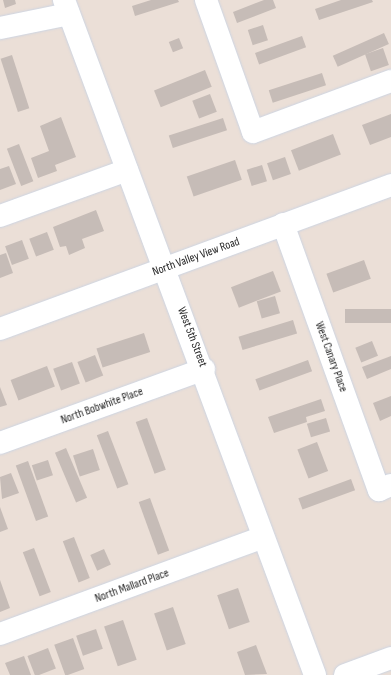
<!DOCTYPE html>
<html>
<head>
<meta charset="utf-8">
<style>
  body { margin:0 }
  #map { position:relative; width:391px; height:675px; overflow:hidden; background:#ebdfd7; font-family:"Sofia Sans Condensed",sans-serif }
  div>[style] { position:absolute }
  .building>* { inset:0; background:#c6bcb7; transform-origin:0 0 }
  .roads { filter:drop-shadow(0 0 1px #ccd4e2) drop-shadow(0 0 1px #ccd4e2) }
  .minor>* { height:22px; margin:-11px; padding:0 11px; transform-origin:11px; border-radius:11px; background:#fff }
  span { translate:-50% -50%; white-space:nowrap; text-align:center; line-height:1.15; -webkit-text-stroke:3px #fff; paint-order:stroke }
  .street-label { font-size:12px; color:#272727 }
</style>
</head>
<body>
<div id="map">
  <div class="building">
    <i style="clip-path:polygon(3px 0,15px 0,16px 4px,5px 8px)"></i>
    <i style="clip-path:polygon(151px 0,178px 0,179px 2px,135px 16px,132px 6px)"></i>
    <i style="clip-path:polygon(264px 0,273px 0,276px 8px,237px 23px,233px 12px)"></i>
    <i style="clip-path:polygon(341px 0,372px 0,373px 2px,319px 20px,315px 9px)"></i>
    <i style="left:263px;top:25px;width:16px;height:16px;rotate:72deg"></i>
    <i style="left:384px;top:33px;width:12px;height:56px;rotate:66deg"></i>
    <i style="left:302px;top:36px;width:12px;height:50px;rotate:70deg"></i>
    <i style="left:179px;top:38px;width:11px;height:11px;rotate:68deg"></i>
    <i style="left:383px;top:48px;width:18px;height:19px;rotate:71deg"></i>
    <i style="left:12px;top:55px;width:56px;height:12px;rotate:72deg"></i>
    <i style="left:205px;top:70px;width:18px;height:55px;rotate:68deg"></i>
    <i style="left:322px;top:73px;width:13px;height:56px;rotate:72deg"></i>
    <i style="left:210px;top:94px;width:19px;height:19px;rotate:69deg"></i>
    <i style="clip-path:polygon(391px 114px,391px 137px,370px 145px,362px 125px)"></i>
    <i style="clip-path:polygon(61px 117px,76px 157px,55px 165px,57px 171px,38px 178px,31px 158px,49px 151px,40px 126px)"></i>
    <i style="left:223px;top:118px;width:13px;height:57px;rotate:72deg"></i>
    <i style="left:333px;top:134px;width:22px;height:45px;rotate:69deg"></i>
    <i style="left:19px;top:144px;width:40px;height:13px;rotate:69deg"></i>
    <i style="left:285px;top:157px;width:18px;height:19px;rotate:71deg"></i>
    <i style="left:235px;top:160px;width:21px;height:51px;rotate:71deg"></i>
    <i style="left:262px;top:165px;width:17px;height:16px;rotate:73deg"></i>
    <i style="clip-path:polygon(9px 166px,16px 184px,0 190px,0 169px)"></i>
    <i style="clip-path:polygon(96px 210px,104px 231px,82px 239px,85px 248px,69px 255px,66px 246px,60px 247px,53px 227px)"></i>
    <i style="left:47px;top:232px;width:19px;height:19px;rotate:69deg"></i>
    <i style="left:22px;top:240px;width:20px;height:18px;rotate:70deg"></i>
    <i style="clip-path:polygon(6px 253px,13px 273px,0 278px,0 255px)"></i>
    <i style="left:364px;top:260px;width:20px;height:40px;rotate:70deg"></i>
    <i style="left:273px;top:271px;width:22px;height:45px;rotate:69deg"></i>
    <i style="left:275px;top:296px;width:18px;height:19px;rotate:74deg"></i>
    <i style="left:391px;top:309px;width:14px;height:46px;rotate:90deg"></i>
    <i style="left:293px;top:320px;width:14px;height:57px;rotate:73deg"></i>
    <i style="left:144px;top:333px;width:20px;height:50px;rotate:72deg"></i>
    <i style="left:372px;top:341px;width:16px;height:18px;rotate:68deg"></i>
    <i style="left:95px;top:355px;width:22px;height:19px;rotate:68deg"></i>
    <i style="clip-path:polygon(391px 356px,391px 369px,367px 379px,362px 367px)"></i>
    <i style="left:308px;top:360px;width:12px;height:56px;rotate:70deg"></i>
    <i style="left:72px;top:362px;width:23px;height:20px;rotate:70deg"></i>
    <i style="left:47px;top:366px;width:22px;height:39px;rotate:69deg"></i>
    <i style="clip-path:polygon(0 387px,7px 405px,0 407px)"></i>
    <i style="clip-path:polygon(391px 396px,391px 416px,380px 421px,373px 403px)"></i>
    <i style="clip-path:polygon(321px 399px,325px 411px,306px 417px,307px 422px,274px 433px,268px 417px)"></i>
    <i style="left:147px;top:418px;width:55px;height:12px;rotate:70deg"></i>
    <i style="left:326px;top:418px;width:14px;height:20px;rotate:73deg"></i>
    <i style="left:108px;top:431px;width:57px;height:12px;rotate:69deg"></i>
    <i style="left:317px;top:442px;width:31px;height:21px;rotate:69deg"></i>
    <i style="left:66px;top:448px;width:54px;height:12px;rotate:67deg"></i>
    <i style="left:93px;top:449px;width:22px;height:21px;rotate:72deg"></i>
    <i style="left:48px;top:460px;width:16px;height:17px;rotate:72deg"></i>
    <i style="left:28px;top:461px;width:59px;height:13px;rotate:70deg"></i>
    <i style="clip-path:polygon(11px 473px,19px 493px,2px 499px,0 477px)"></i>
    <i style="left:351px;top:479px;width:12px;height:56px;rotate:70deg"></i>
    <i style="left:150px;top:498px;width:56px;height:12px;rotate:70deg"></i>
    <i style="clip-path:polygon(0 507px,8px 529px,0 532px)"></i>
    <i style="left:74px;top:537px;width:44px;height:12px;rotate:69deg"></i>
    <i style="left:34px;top:548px;width:47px;height:12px;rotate:69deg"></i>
    <i style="left:104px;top:549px;width:17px;height:15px;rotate:66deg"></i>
    <i style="clip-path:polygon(0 580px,10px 608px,0 612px)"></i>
    <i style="left:238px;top:588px;width:36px;height:22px;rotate:71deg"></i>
    <i style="left:173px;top:607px;width:39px;height:20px;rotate:71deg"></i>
    <i style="left:123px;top:620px;width:42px;height:20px;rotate:71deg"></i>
    <i style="left:96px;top:629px;width:21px;height:21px;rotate:71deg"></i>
    <i style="left:73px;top:638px;width:33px;height:20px;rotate:70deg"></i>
    <i style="clip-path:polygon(256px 645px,267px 674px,245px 675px,237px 652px)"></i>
    <i style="left:48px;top:648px;width:22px;height:22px;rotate:69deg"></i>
    <i style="clip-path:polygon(24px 656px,31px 675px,10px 675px,5px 663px)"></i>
  </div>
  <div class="roads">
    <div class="minor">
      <i style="left:64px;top:0;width:720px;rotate:69.6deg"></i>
      <i style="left:206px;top:0;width:140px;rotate:70.4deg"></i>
      <i style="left:253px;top:132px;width:147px;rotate:-20.3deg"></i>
      <i style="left:0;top:28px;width:70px;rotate:-11.5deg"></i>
      <i style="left:0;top:216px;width:135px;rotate:-19.9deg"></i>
      <i style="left:283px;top:224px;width:283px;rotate:70.2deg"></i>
      <i style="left:379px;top:490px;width:13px;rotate:-23deg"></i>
      <i style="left:0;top:329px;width:417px;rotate:-20.2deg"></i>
      <i style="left:0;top:443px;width:217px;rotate:-19.9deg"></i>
      <i style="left:0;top:634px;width:280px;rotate:-20.2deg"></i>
      <i style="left:345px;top:675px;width:49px;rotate:-20.3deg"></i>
    </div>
  </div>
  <div class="street-label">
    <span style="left:196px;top:257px;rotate:-20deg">North Valley View Road</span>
    <span style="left:192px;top:337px;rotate:69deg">West 5th Street</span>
    <span style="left:331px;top:357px;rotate:70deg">West Canary Place</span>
    <span style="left:102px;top:406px;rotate:-20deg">North Bobwhite Place</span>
    <span style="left:132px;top:586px;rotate:-20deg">North Mallard Place</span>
  </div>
</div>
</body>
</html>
